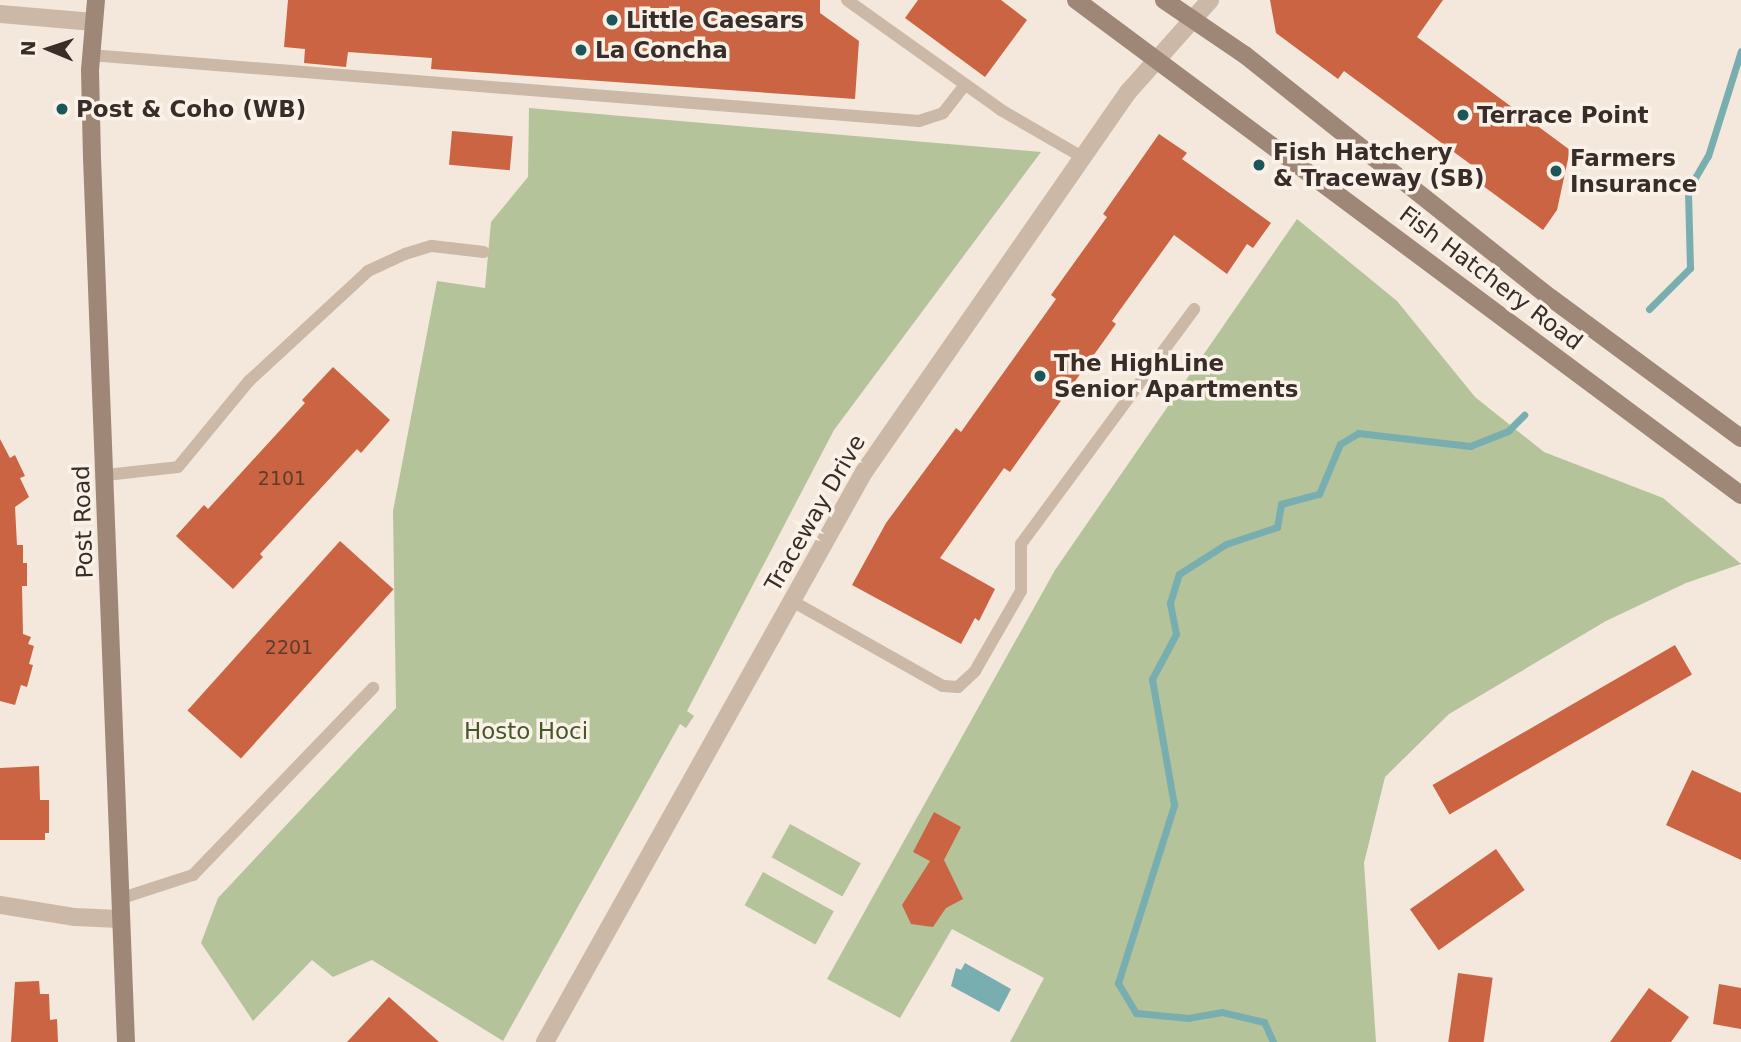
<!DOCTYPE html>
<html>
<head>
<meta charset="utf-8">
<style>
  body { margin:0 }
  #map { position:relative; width:1741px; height:1042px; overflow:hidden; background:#f3e8db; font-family:"DejaVu Sans",sans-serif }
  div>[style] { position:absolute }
  .green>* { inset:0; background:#b5c39b; transform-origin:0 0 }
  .water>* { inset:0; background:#79aeb1 }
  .stream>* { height:7px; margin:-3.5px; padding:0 3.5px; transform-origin:3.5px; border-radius:3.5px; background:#79aeb1 }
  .building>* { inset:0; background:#cb6442; transform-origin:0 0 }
  .lane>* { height:12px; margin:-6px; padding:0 6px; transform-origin:6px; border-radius:6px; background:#ccb8a7 }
  .street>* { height:18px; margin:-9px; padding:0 9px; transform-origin:9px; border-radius:9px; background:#ccb8a7 }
  .secondary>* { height:18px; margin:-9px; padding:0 9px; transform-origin:9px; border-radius:9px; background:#9f8778 }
  .dots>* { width:19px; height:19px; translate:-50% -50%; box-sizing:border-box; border:4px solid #faf2e8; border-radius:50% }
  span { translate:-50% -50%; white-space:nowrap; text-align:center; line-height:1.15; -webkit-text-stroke:7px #faf2e8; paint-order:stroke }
  .number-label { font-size:19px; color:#5d3b2e }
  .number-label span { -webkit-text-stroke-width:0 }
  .poi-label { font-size:23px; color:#382d28; font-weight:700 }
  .left { translate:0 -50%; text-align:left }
  .street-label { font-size:23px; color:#382d28 }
  .park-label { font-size:23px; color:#46572a }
  .north { position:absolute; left:14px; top:14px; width:70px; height:70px; -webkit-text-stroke:5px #faf2e8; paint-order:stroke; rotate:272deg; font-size:19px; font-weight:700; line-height:28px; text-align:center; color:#382d28 }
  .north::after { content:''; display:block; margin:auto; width:24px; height:32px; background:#382d28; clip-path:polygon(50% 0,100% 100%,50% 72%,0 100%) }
</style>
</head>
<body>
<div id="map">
  <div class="green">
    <i style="clip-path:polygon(529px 108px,1041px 152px,834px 430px,687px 711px,694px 716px,686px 728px,680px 724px,503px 1041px,372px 960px,333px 977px,312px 960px,253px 1021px,201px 943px,218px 898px,396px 708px,393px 511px,437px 281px,485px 288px,491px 222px,528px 177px)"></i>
    <i style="clip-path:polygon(1297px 219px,1397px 301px,1475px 397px,1544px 452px,1663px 498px,1741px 564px,1686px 583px,1606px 621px,1449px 714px,1385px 777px,1364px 863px,1376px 1042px,1010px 1042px,1044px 978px,952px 929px,900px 1018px,827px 979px,1055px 570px)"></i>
    <i style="left:790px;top:824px;width:81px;height:38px;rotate:29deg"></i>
    <i style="left:763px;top:872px;width:81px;height:38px;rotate:29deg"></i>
  </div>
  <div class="water">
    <i style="clip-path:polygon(965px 963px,1011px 989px,999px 1012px,951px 986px,956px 968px,961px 970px)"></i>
  </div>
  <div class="stream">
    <i style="left:1649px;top:309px;width:58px;rotate:-45deg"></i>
    <i style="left:1690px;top:268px;width:78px;rotate:-91.5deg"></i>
    <i style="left:1688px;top:190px;width:39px;rotate:-60deg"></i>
    <i style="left:1708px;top:156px;width:110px;rotate:-72.6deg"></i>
    <i style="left:1273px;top:1042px;width:22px;rotate:-114deg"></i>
    <i style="left:1264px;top:1022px;width:43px;rotate:-166.6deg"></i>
    <i style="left:1222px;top:1012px;width:34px;rotate:170deg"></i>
    <i style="left:1189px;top:1018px;width:53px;rotate:-174.6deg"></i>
    <i style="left:1136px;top:1013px;width:35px;rotate:-121deg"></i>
    <i style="left:1118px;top:983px;width:187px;rotate:-72.5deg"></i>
    <i style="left:1174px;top:805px;width:128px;rotate:-99.9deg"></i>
    <i style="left:1152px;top:679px;width:51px;rotate:-61.9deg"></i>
    <i style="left:1176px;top:634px;width:32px;rotate:-101deg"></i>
    <i style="left:1170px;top:603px;width:30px;rotate:-73deg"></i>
    <i style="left:1179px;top:574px;width:56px;rotate:-32.6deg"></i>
    <i style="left:1226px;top:544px;width:54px;rotate:-18.4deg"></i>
    <i style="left:1277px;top:527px;width:23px;rotate:-80deg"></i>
    <i style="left:1281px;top:504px;width:39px;rotate:-15deg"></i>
    <i style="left:1319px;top:494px;width:54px;rotate:-67.2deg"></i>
    <i style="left:1340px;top:444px;width:21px;rotate:-31deg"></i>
    <i style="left:1358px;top:433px;width:113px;rotate:6.6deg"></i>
    <i style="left:1470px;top:446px;width:41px;rotate:-21.5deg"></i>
    <i style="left:1508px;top:431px;width:23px;rotate:-45deg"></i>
  </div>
  <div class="building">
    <i style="clip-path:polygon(288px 0,820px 0,820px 13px,859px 41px,855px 99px,431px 69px,432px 58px,348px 52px,346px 67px,304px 63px,305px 49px,284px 47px)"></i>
    <i style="clip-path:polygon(918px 0,1001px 0,1027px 20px,985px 77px,905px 18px)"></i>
    <i style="clip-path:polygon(1270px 0,1443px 0,1417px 37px,1570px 150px,1557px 210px,1543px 230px,1475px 180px,1481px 172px,1344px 71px,1338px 79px,1276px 33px)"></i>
    <i style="left:452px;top:131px;width:61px;height:34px;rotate:5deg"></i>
    <i style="clip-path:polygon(1159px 134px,1187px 153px,1182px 159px,1271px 223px,1253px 248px,1247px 244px,1227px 274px,1174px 235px,1112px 321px,1116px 324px,1010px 472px,1004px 468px,940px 558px,995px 589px,979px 621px,975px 618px,961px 644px,852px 585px,886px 523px,956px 428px,961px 432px,1056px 299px,1051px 295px,1107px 217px,1103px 214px)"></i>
    <i style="clip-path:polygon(333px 367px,390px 420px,361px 453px,357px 449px,260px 554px,263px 557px,233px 589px,176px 536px,204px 505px,208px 509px,305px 403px,302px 400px)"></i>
    <i style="clip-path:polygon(0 439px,10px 458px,15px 455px,25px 476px,20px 478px,29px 497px,15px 507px,17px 545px,23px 545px,23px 563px,27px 563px,27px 586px,22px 586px,23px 634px,31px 637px,28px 644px,34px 646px,29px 664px,33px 665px,27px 687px,21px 685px,15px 705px,0 701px)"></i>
    <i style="left:340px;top:541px;width:72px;height:228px;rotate:42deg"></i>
    <i style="left:1675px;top:645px;width:34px;height:280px;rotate:60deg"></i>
    <i style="clip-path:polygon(39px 766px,40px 800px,49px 800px,49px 833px,45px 833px,45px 840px,0 840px,0 768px)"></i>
    <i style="clip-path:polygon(1692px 770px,1741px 793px,1741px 860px,1666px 825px)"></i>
    <i style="clip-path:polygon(934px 812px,961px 827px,944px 860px,963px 899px,946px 908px,933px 927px,911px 924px,902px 905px,930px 861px,913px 852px)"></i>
    <i style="left:1496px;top:849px;width:50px;height:105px;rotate:55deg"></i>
    <i style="left:1458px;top:973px;width:35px;height:70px;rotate:8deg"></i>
    <i style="clip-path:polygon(39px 981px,40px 994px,49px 994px,50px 1020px,57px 1019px,58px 1042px,11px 1042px,15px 982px)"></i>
    <i style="clip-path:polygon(1719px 984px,1741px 988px,1741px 1029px,1713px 1024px)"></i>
    <i style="clip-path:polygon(1649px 988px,1689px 1017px,1671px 1042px,1610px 1042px)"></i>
    <i style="clip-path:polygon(389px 997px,439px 1042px,347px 1042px)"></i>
  </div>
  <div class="lane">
    <i style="left:847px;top:0;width:189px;rotate:35.5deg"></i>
    <i style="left:1001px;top:110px;width:94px;rotate:30.1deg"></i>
    <i style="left:90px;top:55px;width:832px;rotate:4.55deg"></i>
    <i style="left:919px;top:121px;width:25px;rotate:-18deg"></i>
    <i style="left:943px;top:113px;width:36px;rotate:-52deg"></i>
    <i style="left:106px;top:475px;width:72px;rotate:-6.3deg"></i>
    <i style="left:178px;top:467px;width:112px;rotate:-50.5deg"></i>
    <i style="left:249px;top:381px;width:162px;rotate:-42.7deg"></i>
    <i style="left:368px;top:271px;width:41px;rotate:-24.7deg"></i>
    <i style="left:405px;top:254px;width:28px;rotate:-17deg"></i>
    <i style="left:432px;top:246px;width:52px;rotate:6.6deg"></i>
    <i style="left:792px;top:601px;width:173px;rotate:29.4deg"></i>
    <i style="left:943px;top:686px;width:15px;rotate:4deg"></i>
    <i style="left:958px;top:687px;width:23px;rotate:-43deg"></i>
    <i style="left:975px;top:671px;width:92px;rotate:-60.1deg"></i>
    <i style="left:1021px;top:591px;width:47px;rotate:-90deg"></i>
    <i style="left:1021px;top:544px;width:292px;rotate:-53.6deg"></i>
    <i style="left:119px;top:899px;width:78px;rotate:-18deg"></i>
    <i style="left:193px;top:875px;width:260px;rotate:-46.1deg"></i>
  </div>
  <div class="street">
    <i style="left:0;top:14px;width:94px;rotate:4.9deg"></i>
    <i style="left:0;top:905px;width:76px;rotate:9.1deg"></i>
    <i style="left:75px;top:917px;width:44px;rotate:2.6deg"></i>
    <i style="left:545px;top:1042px;width:653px;rotate:-60.77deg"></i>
    <i style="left:864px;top:472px;width:464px;rotate:-55.2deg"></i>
    <i style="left:1129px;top:91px;width:122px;rotate:-48.3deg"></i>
  </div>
  <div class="secondary">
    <i style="left:96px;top:0;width:70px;rotate:94.9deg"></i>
    <i style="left:90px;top:70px;width:88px;rotate:88.7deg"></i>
    <i style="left:92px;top:158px;width:885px;rotate:87.8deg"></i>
    <i style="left:1076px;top:0;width:829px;rotate:36.66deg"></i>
    <i style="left:1164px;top:0;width:98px;rotate:34.2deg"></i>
    <i style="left:1245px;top:55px;width:391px;rotate:38.5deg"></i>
    <i style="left:1551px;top:298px;width:236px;rotate:36.4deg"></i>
  </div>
  <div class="dots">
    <i style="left:612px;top:20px;background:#1b565b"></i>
    <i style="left:581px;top:50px;background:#1b565b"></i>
    <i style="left:62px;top:109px;background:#1b565b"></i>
    <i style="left:1463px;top:115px;background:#1b565b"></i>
    <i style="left:1259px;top:165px;background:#1b565b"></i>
    <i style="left:1556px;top:171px;background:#1b565b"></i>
    <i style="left:1040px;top:376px;background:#1b565b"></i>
  </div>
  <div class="number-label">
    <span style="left:282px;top:479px">2101</span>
    <span style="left:289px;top:648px">2201</span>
  </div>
  <div class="poi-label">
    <span class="left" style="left:626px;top:20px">Little Caesars</span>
    <span class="left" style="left:595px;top:50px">La Concha</span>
    <span class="left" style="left:76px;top:109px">Post &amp; Coho (WB)</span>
    <span class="left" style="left:1477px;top:115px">Terrace Point</span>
    <span class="left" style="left:1273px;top:165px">Fish Hatchery<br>&amp; Traceway (SB)</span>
    <span class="left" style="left:1570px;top:171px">Farmers<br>Insurance</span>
    <span class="left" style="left:1054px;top:376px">The HighLine<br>Senior Apartments</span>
  </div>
  <div class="street-label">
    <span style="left:1491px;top:278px;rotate:37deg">Fish Hatchery Road</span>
    <span style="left:815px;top:513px;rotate:-60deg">Traceway Drive</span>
    <span style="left:83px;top:522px;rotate:-92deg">Post Road</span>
  </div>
  <div class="park-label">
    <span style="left:526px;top:731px">Hosto Hoci</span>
  </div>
  <div class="north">N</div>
</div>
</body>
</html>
